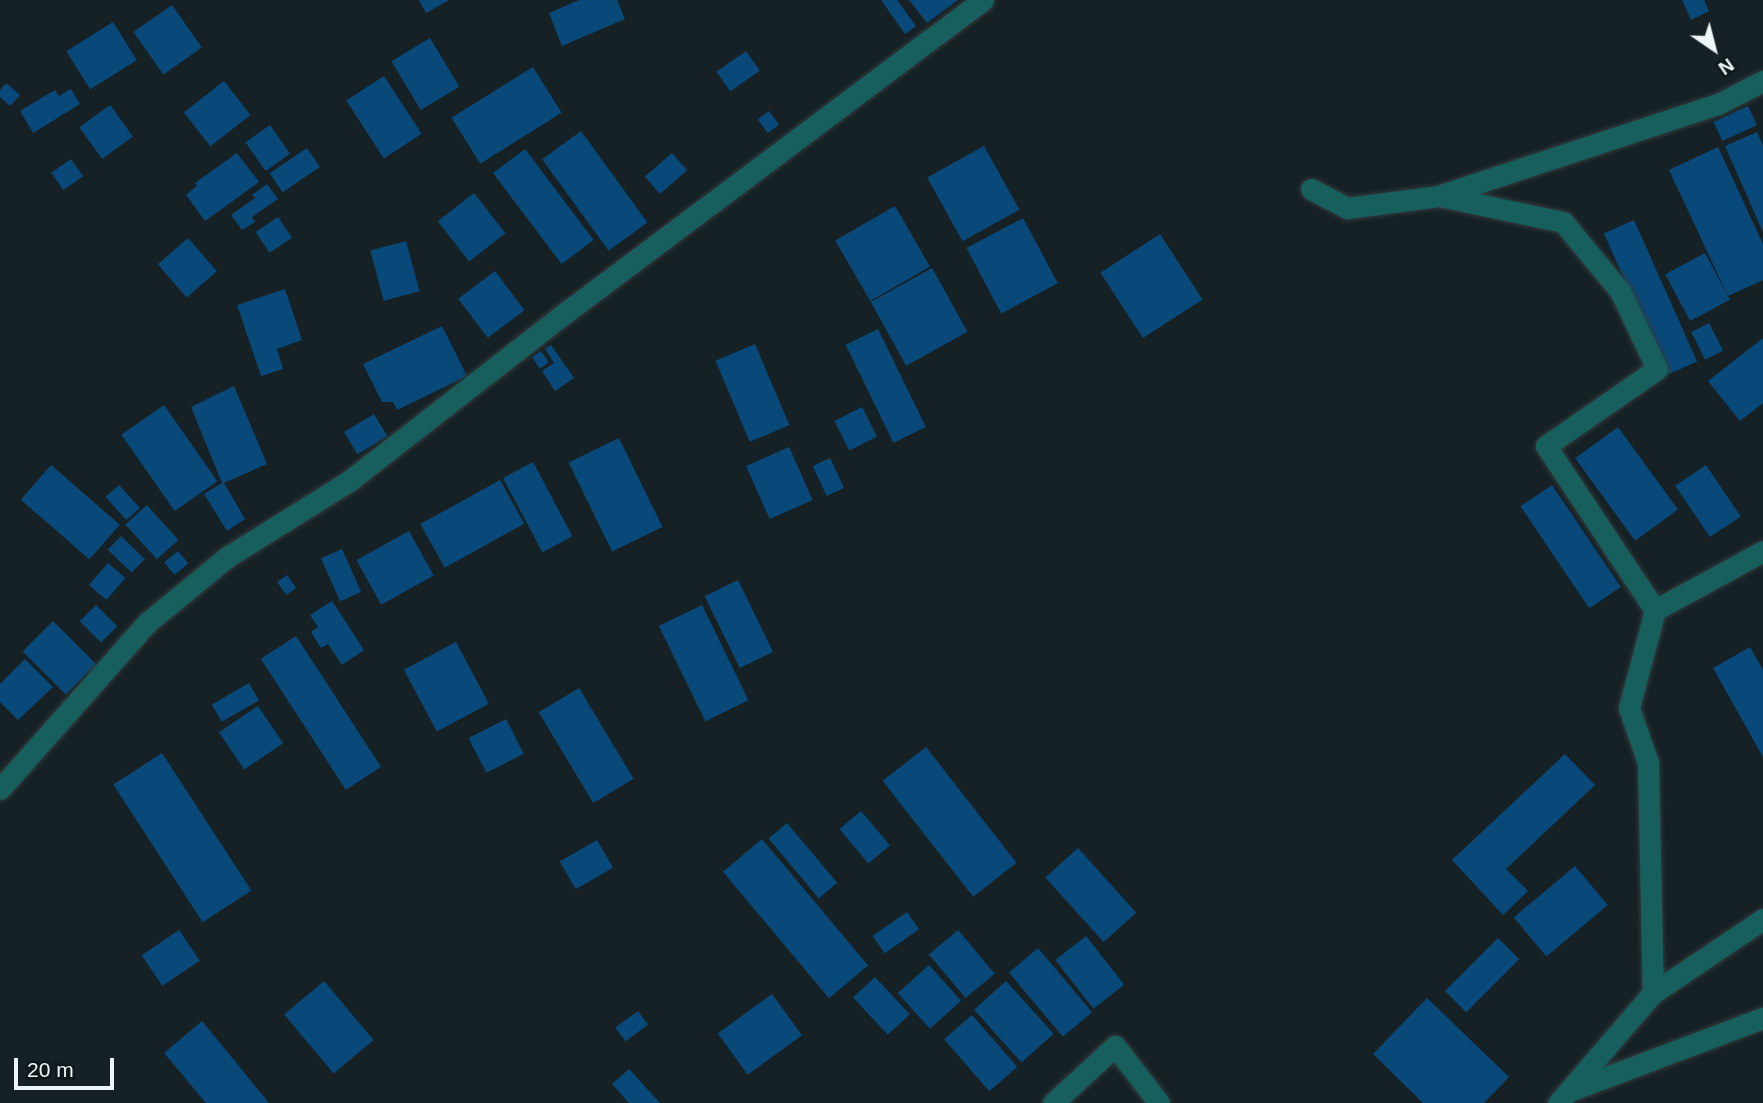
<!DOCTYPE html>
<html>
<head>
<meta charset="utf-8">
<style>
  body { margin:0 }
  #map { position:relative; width:1763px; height:1103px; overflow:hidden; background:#162125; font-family:Arial,sans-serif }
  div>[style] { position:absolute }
  .building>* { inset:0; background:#09497a; transform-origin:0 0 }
  .roads { filter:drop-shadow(0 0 2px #303b3e) drop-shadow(0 0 2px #303b3e) }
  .minor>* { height:21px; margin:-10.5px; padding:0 10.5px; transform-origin:10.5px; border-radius:10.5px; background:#175f5c }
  span { translate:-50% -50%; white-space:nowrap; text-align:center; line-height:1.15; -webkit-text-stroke:7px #0d181b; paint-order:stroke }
  .north { position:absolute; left:1679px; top:14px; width:70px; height:70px; -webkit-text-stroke:5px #0d181b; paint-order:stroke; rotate:145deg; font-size:19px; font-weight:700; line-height:28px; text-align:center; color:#eff6f9 }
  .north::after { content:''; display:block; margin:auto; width:24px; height:32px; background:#eff6f9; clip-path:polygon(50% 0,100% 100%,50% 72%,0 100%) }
  .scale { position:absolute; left:14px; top:1058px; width:100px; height:32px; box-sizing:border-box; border:4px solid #eff6f9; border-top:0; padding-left:9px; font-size:21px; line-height:24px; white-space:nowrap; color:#eff6f9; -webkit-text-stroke:5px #0d181b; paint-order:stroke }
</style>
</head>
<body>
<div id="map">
  <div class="building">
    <i style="clip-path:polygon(419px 0,449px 0,426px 13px)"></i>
    <i style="clip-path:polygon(579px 0,617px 0,625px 19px,562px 46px,549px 13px)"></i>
    <i style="clip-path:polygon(881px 0,897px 0,916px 26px,905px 34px)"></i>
    <i style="clip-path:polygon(909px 0,958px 0,927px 23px)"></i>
    <i style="clip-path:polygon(1682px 0,1704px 0,1709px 11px,1691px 20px)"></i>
    <i style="left:172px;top:5px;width:52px;height:47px;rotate:55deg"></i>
    <i style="left:113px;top:22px;width:45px;height:55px;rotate:58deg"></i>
    <i style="left:430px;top:38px;width:57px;height:45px;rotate:59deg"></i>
    <i style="left:746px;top:51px;width:24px;height:36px;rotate:55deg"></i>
    <i style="left:533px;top:67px;width:54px;height:96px;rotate:58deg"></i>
    <i style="left:384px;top:76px;width:69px;height:45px;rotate:57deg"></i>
    <i style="left:224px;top:81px;width:43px;height:51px;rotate:52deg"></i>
    <i style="clip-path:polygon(6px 83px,20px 95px,10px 106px,0 97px,0 90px)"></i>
    <i style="clip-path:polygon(71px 89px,80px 104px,33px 133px,20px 111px,55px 90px,59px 96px)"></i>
    <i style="left:110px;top:105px;width:39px;height:38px;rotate:54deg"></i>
    <i style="left:1748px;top:106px;width:21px;height:38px;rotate:65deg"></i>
    <i style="left:769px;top:111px;width:17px;height:14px;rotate:54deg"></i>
    <i style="left:270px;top:125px;width:35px;height:30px;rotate:55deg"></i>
    <i style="left:581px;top:131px;width:113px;height:48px;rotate:54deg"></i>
    <i style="clip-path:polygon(1757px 132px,1763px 146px,1763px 232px,1725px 146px)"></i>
    <i style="left:984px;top:146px;width:73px;height:65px;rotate:61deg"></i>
    <i style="clip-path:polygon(1718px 147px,1763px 244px,1763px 280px,1728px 296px,1669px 170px)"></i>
    <i style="left:307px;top:148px;width:23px;height:45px;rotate:56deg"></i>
    <i style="left:525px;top:149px;width:114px;height:40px;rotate:53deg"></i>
    <i style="clip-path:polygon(237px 153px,259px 182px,205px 221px,186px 195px,197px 186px,195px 183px)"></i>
    <i style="left:672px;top:153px;width:23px;height:36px;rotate:49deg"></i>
    <i style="left:71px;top:159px;width:21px;height:24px;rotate:55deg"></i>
    <i style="clip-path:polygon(267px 184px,278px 199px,252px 217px,255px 222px,242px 230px,231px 215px,255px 198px,252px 195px)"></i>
    <i style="left:474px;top:193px;width:51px;height:46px;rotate:52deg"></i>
    <i style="left:895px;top:206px;width:70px;height:69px;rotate:60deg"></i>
    <i style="left:278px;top:217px;width:25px;height:27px;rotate:56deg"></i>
    <i style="left:1023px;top:218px;width:74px;height:64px;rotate:62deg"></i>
    <i style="left:1634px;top:220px;width:155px;height:33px;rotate:66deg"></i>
    <i style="left:1160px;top:234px;width:78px;height:71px;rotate:57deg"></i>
    <i style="left:188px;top:238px;width:44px;height:40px;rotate:49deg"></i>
    <i style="left:406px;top:241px;width:52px;height:37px;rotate:75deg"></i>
    <i style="left:1705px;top:253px;width:53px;height:45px;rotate:62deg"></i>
    <i style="left:932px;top:268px;width:73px;height:70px;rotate:61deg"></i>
    <i style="left:495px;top:271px;width:49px;height:46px;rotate:53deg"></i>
    <i style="clip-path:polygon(285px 289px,302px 340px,277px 349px,283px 369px,261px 376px,237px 305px)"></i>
    <i style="left:1709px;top:323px;width:31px;height:20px;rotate:63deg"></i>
    <i style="clip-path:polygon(442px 326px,467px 376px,397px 410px,393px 402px,382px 402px,363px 364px)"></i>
    <i style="left:878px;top:329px;width:109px;height:36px;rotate:64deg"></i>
    <i style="clip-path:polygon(1763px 338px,1763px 403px,1740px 421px,1708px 381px)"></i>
    <i style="left:755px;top:344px;width:88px;height:43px;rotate:67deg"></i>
    <i style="clip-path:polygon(551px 345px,574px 378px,555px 391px,542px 371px,554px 363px,545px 349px)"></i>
    <i style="left:541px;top:351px;width:14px;height:11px;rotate:56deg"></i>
    <i style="clip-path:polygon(234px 386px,267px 464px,224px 483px,245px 519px,227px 531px,204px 494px,222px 483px,191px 407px)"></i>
    <i style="left:164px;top:405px;width:93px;height:52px;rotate:55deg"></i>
    <i style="left:862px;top:407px;width:33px;height:31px;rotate:63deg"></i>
    <i style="left:374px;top:414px;width:26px;height:35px;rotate:59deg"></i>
    <i style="left:1618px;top:427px;width:102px;height:53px;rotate:54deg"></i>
    <i style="left:619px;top:438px;width:99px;height:56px;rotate:64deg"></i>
    <i style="left:789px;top:447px;width:58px;height:47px;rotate:66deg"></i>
    <i style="left:830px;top:458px;width:33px;height:19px;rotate:65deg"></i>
    <i style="left:533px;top:462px;width:84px;height:34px;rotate:62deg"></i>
    <i style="left:51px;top:465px;width:91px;height:46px;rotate:41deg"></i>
    <i style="left:1706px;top:465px;width:62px;height:37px;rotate:56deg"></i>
    <i style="left:500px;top:480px;width:50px;height:91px;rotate:61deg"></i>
    <i style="left:119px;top:485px;width:31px;height:18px;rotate:48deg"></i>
    <i style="left:1552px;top:485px;width:123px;height:38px;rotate:56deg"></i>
    <i style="left:147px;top:505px;width:47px;height:29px;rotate:48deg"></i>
    <i style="left:409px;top:531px;width:51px;height:60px;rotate:61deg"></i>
    <i style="left:121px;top:536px;width:33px;height:19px;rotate:44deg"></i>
    <i style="left:342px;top:549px;width:47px;height:23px;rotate:66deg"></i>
    <i style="left:178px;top:551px;width:16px;height:18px;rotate:50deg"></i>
    <i style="left:108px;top:563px;width:23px;height:29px;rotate:41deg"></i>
    <i style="left:287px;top:575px;width:16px;height:12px;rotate:55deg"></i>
    <i style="left:738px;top:580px;width:80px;height:37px;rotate:64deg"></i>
    <i style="clip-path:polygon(332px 601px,364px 650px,342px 665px,328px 644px,321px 648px,311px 632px,318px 627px,310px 615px)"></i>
    <i style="left:96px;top:605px;width:30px;height:23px;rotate:45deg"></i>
    <i style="left:702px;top:605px;width:106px;height:48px;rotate:64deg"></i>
    <i style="left:53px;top:621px;width:61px;height:43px;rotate:45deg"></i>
    <i style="left:296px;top:636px;width:156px;height:42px;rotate:57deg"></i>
    <i style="left:456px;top:642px;width:70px;height:59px;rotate:62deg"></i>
    <i style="clip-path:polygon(1750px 647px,1763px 670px,1763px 757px,1713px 668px)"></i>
    <i style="clip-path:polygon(25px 659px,53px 687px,18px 720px,0 702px,0 684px)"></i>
    <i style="left:249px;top:683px;width:20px;height:43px;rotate:60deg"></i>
    <i style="left:579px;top:688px;width:106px;height:47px;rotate:59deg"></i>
    <i style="left:258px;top:706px;width:45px;height:47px;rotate:56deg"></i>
    <i style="left:506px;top:719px;width:39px;height:42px;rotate:63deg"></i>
    <i style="left:926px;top:747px;width:147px;height:55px;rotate:52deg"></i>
    <i style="left:162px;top:753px;width:164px;height:58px;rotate:57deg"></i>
    <i style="clip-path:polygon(1565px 754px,1595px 785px,1506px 869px,1528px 891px,1503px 915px,1452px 860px)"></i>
    <i style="left:861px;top:811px;width:45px;height:28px;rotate:50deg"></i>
    <i style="left:787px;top:823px;width:78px;height:24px;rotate:50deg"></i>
    <i style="left:762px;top:839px;width:165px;height:51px;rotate:50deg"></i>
    <i style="left:597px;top:840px;width:32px;height:43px;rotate:60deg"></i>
    <i style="left:1078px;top:848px;width:87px;height:44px;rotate:48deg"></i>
    <i style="left:1575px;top:866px;width:51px;height:80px;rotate:50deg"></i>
    <i style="left:907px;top:912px;width:21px;height:42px;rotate:55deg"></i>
    <i style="left:179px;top:930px;width:37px;height:45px;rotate:56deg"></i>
    <i style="left:958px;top:930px;width:57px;height:38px;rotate:50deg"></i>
    <i style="left:1086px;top:936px;width:62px;height:39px;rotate:52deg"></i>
    <i style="left:1498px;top:938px;width:30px;height:75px;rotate:45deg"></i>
    <i style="left:1038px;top:948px;width:84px;height:38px;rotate:50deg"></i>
    <i style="left:929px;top:965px;width:48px;height:42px;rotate:48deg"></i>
    <i style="left:875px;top:977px;width:51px;height:30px;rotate:47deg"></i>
    <i style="left:324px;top:981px;width:77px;height:52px;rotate:50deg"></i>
    <i style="left:1006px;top:981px;width:71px;height:43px;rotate:48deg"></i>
    <i style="left:772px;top:994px;width:51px;height:67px;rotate:54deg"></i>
    <i style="clip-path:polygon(1427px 998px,1509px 1077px,1484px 1103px,1423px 1103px,1373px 1054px)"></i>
    <i style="left:638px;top:1011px;width:17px;height:28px;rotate:54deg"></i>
    <i style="left:972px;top:1015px;width:69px;height:37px;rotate:49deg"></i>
    <i style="clip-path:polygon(202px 1021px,269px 1103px,206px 1103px,164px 1053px)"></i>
    <i style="clip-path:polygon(629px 1069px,660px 1103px,629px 1103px,612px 1084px)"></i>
  </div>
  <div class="roads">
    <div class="minor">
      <i style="left:1311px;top:189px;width:41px;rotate:27.8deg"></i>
      <i style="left:1347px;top:208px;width:93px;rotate:-7.4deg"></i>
      <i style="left:1439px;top:196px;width:127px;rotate:11.8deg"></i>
      <i style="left:1563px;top:222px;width:89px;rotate:50.4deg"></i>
      <i style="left:1620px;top:291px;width:86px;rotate:64.6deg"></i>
      <i style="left:1657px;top:369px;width:135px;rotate:145.3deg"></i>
      <i style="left:1546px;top:446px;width:197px;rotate:56.4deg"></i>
      <i style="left:1655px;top:610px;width:101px;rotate:104.9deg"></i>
      <i style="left:1629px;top:708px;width:58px;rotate:70.9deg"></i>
      <i style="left:1648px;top:763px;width:230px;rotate:88.8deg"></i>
      <i style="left:1441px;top:195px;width:292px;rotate:-18.2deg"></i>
      <i style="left:1718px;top:104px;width:51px;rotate:-27.1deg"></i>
      <i style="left:1655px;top:610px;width:123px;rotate:-28.6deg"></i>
      <i style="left:0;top:789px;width:223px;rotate:-48.5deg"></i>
      <i style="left:148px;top:622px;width:102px;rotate:-39.4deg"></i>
      <i style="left:227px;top:557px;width:144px;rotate:-31.9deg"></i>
      <i style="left:349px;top:481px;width:279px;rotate:-37.9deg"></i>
      <i style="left:569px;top:310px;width:517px;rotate:-36.83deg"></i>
      <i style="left:1572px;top:1090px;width:204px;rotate:-20.7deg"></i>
      <i style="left:1053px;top:1103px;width:84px;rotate:-42.6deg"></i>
      <i style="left:1115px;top:1046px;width:72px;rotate:52.3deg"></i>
      <i style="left:1558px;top:1103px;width:145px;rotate:-49.2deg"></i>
      <i style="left:1653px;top:993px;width:133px;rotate:-33.9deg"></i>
    </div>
  </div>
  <div class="north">N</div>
  <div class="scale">20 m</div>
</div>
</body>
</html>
